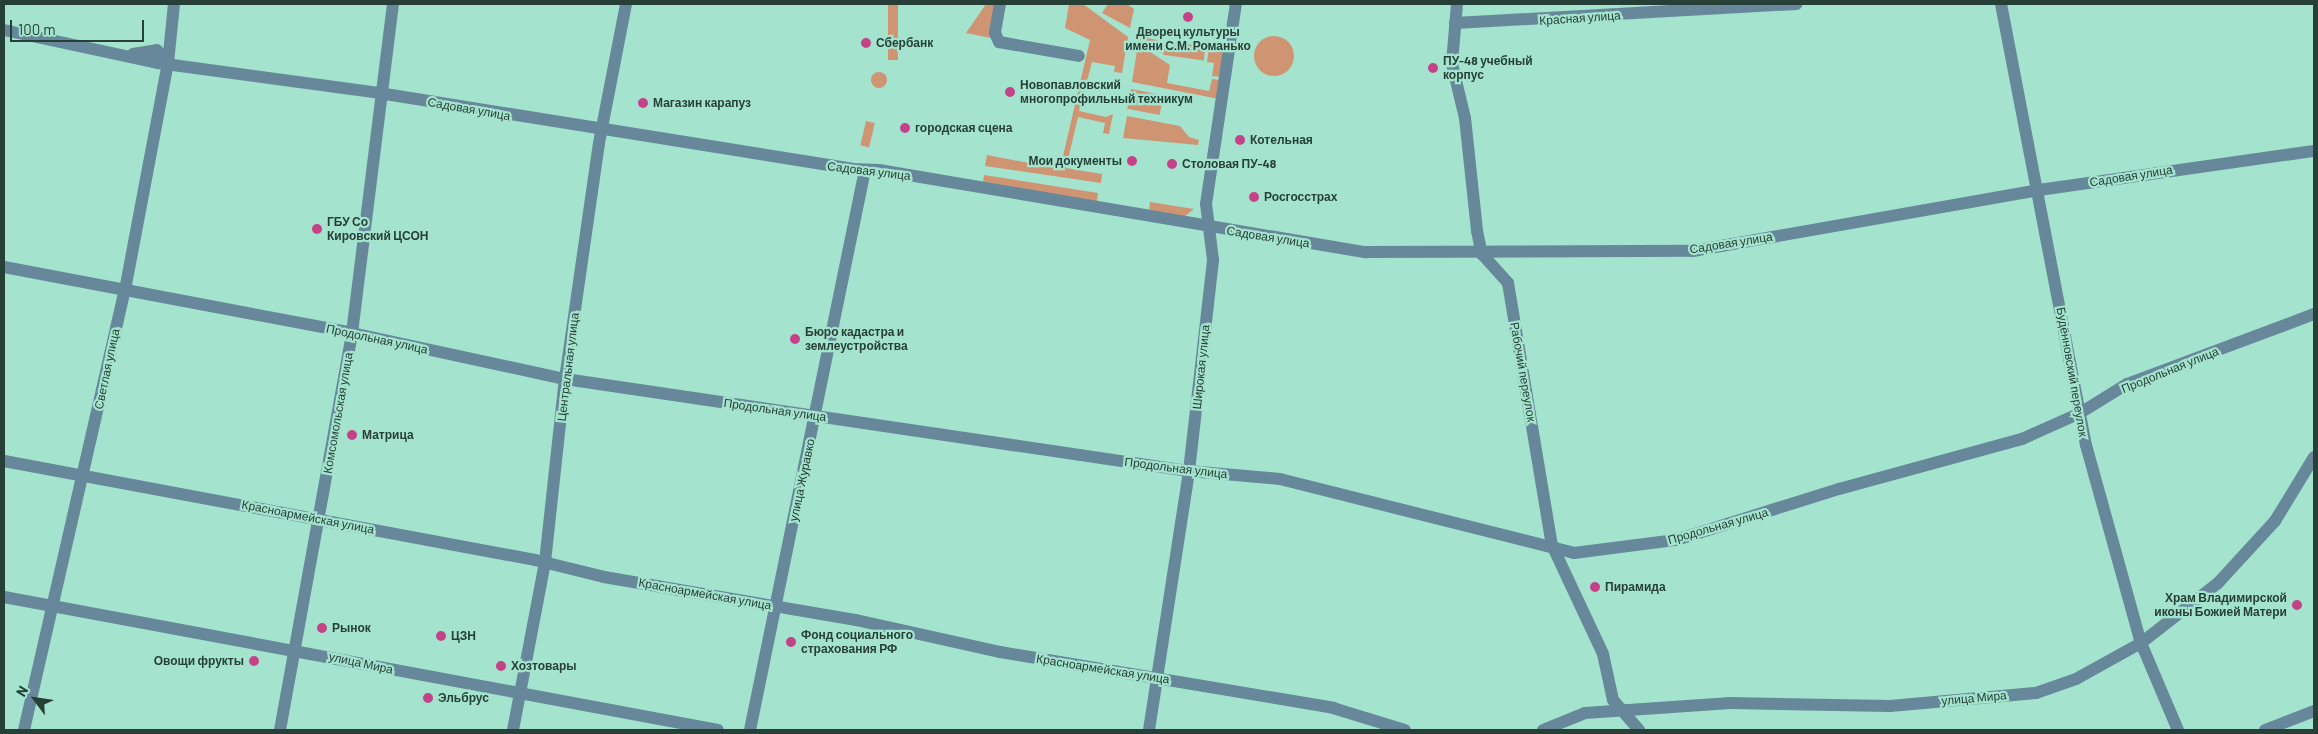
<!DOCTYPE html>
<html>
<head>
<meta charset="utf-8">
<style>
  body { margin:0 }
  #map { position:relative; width:2318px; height:734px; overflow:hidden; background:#a4e3ce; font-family:Barlow,sans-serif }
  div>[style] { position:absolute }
  .green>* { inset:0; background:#cf9573; transform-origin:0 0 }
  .round { border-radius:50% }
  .minor>* { height:12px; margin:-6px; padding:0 6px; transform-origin:6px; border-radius:6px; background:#66889a }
  .dots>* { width:14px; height:14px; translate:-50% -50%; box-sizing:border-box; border:2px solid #a4e3ce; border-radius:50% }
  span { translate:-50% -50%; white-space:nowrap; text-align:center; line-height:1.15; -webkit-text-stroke:4.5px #a4e3ce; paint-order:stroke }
  .street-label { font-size:12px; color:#264037 }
  .poi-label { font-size:12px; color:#264037; font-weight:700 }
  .left { translate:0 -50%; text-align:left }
  .right { translate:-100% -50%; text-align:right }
  .frame { position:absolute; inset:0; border:5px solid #264037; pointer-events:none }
  .north { position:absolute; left:10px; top:674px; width:50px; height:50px; -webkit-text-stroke:4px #a4e3ce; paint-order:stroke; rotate:301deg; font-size:14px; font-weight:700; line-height:20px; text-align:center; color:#264037 }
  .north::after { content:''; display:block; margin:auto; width:18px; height:22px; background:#264037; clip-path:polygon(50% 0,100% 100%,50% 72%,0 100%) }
  .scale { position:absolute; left:10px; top:20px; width:134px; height:22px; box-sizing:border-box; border:2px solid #264037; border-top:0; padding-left:6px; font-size:15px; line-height:18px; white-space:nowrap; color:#264037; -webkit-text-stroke:4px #a4e3ce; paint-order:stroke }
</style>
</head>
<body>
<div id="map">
  <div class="green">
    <i style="left:888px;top:4px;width:10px;height:56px"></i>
    <i style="clip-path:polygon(986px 4px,997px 4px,991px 38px,966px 33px)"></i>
    <i style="clip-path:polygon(1069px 4px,1083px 4px,1128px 37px,1122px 73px,1114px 72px,1115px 66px,1092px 62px,1079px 111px,1106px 117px,1113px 114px,1109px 134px,1103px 133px,1105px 123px,1078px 117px,1066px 168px,1102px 174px,1101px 183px,985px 166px,987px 155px,1060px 169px,1090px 40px,1065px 28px)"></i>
    <i style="clip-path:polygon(1108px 4px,1127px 4px,1134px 9px,1130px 28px,1102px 13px)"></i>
    <i style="clip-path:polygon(1138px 36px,1162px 41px,1161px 53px,1138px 39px)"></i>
    <i class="round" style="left:1254px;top:36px;width:40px;height:40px"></i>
    <i style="left:1165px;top:41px;width:41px;height:14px;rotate:8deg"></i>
    <i style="clip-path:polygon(1138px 44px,1170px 65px,1167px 83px,1209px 91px,1212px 79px,1220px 80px,1219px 99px,1132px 82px)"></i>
    <i style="clip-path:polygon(1209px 47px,1225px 50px,1220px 77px,1212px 76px,1214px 63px,1207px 62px)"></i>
    <i class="round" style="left:871px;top:72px;width:16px;height:16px"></i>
    <i style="left:1131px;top:89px;width:33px;height:20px;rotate:11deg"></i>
    <i style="clip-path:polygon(1127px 116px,1180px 126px,1189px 137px,1199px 140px,1198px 145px,1123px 138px)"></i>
    <i style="left:866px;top:121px;width:9px;height:25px;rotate:13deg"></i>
    <i style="clip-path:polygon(984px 175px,1098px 193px,1097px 202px,983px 182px)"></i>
    <i style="clip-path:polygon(1150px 202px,1194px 209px,1184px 217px,1149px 211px)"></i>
  </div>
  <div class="minor">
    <i style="left:1000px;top:4px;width:29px;rotate:100deg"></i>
    <i style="left:995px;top:33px;width:10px;rotate:66deg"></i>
    <i style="left:999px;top:42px;width:81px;rotate:9.9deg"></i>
    <i style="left:1457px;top:4px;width:60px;rotate:94.8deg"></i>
    <i style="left:1452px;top:64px;width:56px;rotate:76.5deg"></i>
    <i style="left:1465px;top:118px;width:114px;rotate:83.9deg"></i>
    <i style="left:1477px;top:231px;width:24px;rotate:78deg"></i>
    <i style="left:1482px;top:254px;width:39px;rotate:48deg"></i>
    <i style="left:1508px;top:283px;width:266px;rotate:80.5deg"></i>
    <i style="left:1552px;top:545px;width:120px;rotate:64.9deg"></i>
    <i style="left:1603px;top:654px;width:47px;rotate:77.7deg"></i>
    <i style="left:1613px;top:700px;width:40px;rotate:49deg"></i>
    <i style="left:2001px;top:4px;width:449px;rotate:79.1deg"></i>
    <i style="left:2086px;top:445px;width:205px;rotate:74.5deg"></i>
    <i style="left:2141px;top:643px;width:95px;rotate:67deg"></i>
    <i style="left:1455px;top:23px;width:342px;rotate:-3.2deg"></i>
    <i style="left:4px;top:30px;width:157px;rotate:12.1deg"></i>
    <i style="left:158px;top:63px;width:223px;rotate:7.7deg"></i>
    <i style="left:379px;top:93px;width:479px;rotate:9.1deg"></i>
    <i style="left:852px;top:169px;width:27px;rotate:2deg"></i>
    <i style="left:879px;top:170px;width:494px;rotate:9.6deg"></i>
    <i style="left:1366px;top:252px;width:327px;rotate:-0.2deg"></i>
    <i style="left:1693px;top:251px;width:351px;rotate:-10deg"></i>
    <i style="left:2039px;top:190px;width:278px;rotate:-8.1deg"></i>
    <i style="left:133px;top:54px;width:24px;rotate:-9deg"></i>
    <i style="left:157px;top:50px;width:17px;rotate:50deg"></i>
    <i style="left:4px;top:267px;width:354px;rotate:10.7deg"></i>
    <i style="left:352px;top:333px;width:218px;rotate:12.2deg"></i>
    <i style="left:565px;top:379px;width:631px;rotate:8.39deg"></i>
    <i style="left:1189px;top:471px;width:91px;rotate:5deg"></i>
    <i style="left:1280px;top:479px;width:303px;rotate:14.1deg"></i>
    <i style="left:1574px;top:553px;width:103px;rotate:-7.3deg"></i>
    <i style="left:1676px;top:540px;width:171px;rotate:-17.4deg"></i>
    <i style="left:1839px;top:489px;width:190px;rotate:-15.3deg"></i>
    <i style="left:2022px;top:439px;width:64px;rotate:-24.1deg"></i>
    <i style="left:2080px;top:413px;width:55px;rotate:-31.7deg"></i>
    <i style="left:2127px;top:384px;width:200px;rotate:-20.5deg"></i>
    <i style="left:4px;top:461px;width:540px;rotate:10.56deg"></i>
    <i style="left:535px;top:560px;width:71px;rotate:13.8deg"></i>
    <i style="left:604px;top:577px;width:256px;rotate:9.7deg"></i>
    <i style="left:856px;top:620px;width:148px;rotate:12.5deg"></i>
    <i style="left:1000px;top:652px;width:338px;rotate:9.5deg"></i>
    <i style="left:1333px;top:708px;width:75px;rotate:17deg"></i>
    <i style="left:4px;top:597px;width:726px;rotate:10.55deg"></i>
    <i style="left:24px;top:730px;width:451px;rotate:-77.1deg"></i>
    <i style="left:125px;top:290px;width:231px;rotate:-79.3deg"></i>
    <i style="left:168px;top:63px;width:59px;rotate:-84.2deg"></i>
    <i style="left:280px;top:730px;width:403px;rotate:-79.7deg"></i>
    <i style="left:352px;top:333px;width:332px;rotate:-82.9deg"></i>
    <i style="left:513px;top:730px;width:171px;rotate:-79.2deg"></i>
    <i style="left:545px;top:562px;width:184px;rotate:-83.8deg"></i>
    <i style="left:565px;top:379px;width:238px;rotate:-81.8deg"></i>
    <i style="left:599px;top:143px;width:142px;rotate:-79deg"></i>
    <i style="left:750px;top:730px;width:572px;rotate:-78.4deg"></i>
    <i style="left:1149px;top:730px;width:262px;rotate:-81.2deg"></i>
    <i style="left:1189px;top:471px;width:212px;rotate:-83.5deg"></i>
    <i style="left:1213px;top:260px;width:56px;rotate:-97.1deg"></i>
    <i style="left:1206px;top:204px;width:202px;rotate:-81.5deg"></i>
    <i style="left:1543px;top:730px;width:45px;rotate:-22deg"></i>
    <i style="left:1585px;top:713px;width:146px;rotate:-3.9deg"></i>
    <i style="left:1731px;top:703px;width:159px;rotate:1.1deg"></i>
    <i style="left:1890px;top:706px;width:147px;rotate:-5.1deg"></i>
    <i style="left:2036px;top:693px;width:42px;rotate:-19.3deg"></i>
    <i style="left:2076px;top:679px;width:74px;rotate:-29deg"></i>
    <i style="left:2141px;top:643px;width:98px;rotate:-37.9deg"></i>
    <i style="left:2218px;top:583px;width:84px;rotate:-47.4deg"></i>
    <i style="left:2275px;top:521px;width:75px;rotate:-58.6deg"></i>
    <i style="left:2265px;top:730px;width:53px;rotate:-21.2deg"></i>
  </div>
  <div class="dots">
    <i style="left:1188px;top:17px;background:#c64288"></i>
    <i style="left:866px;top:43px;background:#c64288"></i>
    <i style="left:1433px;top:68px;background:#c64288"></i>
    <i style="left:1010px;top:92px;background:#c64288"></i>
    <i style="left:643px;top:103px;background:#c64288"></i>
    <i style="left:905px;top:128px;background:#c64288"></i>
    <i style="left:1240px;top:140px;background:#c64288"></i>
    <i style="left:1132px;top:161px;background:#c64288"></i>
    <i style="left:1172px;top:164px;background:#c64288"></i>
    <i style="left:1254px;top:197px;background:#c64288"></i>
    <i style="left:317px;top:229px;background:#c64288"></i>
    <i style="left:795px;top:339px;background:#c64288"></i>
    <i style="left:352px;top:435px;background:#c64288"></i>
    <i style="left:1595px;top:587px;background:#c64288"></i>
    <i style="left:2297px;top:605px;background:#c64288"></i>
    <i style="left:322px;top:628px;background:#c64288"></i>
    <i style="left:441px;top:636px;background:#c64288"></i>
    <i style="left:791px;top:642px;background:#c64288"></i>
    <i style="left:254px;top:661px;background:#c64288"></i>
    <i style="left:501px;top:666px;background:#c64288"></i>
    <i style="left:428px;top:698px;background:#c64288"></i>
  </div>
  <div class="street-label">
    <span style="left:1580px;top:18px;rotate:-4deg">Красная улица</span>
    <span style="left:469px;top:109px;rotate:10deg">Садовая улица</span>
    <span style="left:869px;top:171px;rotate:7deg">Садовая улица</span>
    <span style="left:2131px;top:176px;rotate:-9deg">Садовая улица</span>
    <span style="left:1268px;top:237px;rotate:9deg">Садовая улица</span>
    <span style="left:1731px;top:243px;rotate:-9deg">Садовая улица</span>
    <span style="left:377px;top:339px;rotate:12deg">Продольная улица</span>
    <span style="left:568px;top:367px;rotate:-83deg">Центральная улица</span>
    <span style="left:1201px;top:367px;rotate:-84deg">Широкая улица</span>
    <span style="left:107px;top:369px;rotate:-78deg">Светлая улица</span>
    <span style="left:2170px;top:370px;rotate:-22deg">Продольная улица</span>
    <span style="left:1523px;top:372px;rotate:80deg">Рабочий переулок</span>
    <span style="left:2072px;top:372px;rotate:80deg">Будённовский переулок</span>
    <span style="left:775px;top:410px;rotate:8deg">Продольная улица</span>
    <span style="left:338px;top:413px;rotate:-80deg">Комсомольская улица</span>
    <span style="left:1176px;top:468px;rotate:7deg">Продольная улица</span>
    <span style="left:802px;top:480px;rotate:-78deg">улица Журавко</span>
    <span style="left:308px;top:517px;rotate:11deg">Красноармейская улица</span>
    <span style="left:1718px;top:526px;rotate:-16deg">Продольная улица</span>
    <span style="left:705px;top:594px;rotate:10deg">Красноармейская улица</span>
    <span style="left:361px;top:663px;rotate:12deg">улица Мира</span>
    <span style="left:1103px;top:669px;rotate:9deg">Красноармейская улица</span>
    <span style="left:1974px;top:698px;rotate:-5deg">улица Мира</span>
  </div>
  <div class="poi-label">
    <span style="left:1188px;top:39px">Дворец культуры<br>имени С.М. Романько</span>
    <span class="left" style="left:876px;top:43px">Сбербанк</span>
    <span class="left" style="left:1443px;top:68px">ПУ-48 учебный<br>корпус</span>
    <span class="left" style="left:1020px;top:92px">Новопавловский<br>многопрофильный техникум</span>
    <span class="left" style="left:653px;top:103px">Магазин карапуз</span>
    <span class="left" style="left:915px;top:128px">городская сцена</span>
    <span class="left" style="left:1250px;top:140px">Котельная</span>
    <span class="right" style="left:1122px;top:161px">Мои документы</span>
    <span class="left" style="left:1182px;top:164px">Столовая ПУ-48</span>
    <span class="left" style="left:1264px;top:197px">Росгосстрах</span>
    <span class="left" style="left:327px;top:229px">ГБУ Со<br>Кировский ЦСОН</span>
    <span class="left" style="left:805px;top:339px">Бюро кадастра и<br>землеустройства</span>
    <span class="left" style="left:362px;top:435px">Матрица</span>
    <span class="left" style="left:1605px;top:587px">Пирамида</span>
    <span class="right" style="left:2287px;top:605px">Храм Владимирской<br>иконы Божией Матери</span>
    <span class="left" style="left:332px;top:628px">Рынок</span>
    <span class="left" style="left:801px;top:642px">Фонд социального<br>страхования РФ</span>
    <span class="left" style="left:451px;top:636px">ЦЗН</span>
    <span class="right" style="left:244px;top:661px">Овощи фрукты</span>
    <span class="left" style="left:511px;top:666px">Хозтовары</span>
    <span class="left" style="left:438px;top:698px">Эльбрус</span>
  </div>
  <div class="frame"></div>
  <div class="north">N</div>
  <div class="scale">100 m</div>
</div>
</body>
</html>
